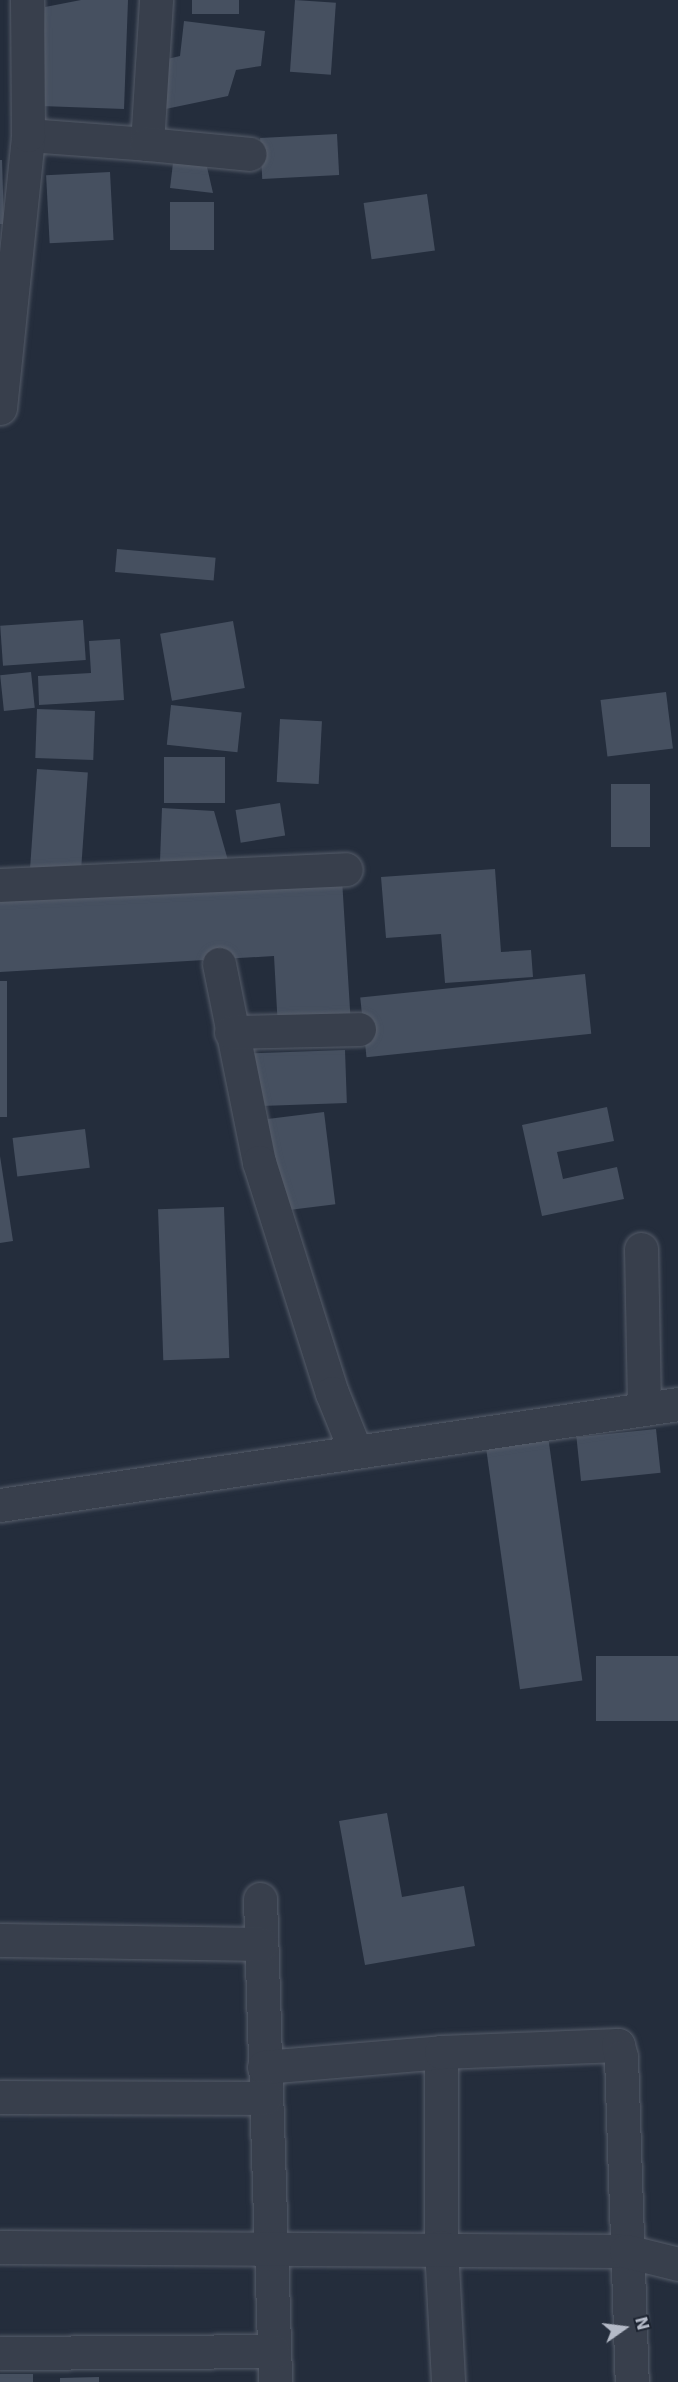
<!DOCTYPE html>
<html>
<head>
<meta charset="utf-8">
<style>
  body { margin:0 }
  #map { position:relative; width:678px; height:2382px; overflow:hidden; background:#242d3c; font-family:"DejaVu Sans",sans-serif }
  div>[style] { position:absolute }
  .building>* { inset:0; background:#465060; transform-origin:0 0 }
  .roads { filter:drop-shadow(0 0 2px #565d6a) drop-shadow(0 0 2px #565d6a) }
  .minor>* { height:33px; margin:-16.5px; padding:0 16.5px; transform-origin:16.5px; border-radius:16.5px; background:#383f4c }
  span { translate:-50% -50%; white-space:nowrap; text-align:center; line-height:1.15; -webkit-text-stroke:4.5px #1d2431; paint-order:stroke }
  .north { position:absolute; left:594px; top:2298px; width:60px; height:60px; -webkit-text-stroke:4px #1d2431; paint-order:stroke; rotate:76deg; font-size:16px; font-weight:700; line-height:24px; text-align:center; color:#b4bac7 }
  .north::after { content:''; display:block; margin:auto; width:21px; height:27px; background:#b4bac7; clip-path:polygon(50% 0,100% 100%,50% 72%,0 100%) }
</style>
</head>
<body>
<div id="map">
  <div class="building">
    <i style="clip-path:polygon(81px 0,128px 0,124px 109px,41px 106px,45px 7px)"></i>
    <i style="left:192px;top:0;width:47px;height:14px"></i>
    <i style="left:295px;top:0;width:41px;height:72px;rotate:4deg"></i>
    <i style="clip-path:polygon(184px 21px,265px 31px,261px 66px,236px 70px,228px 96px,156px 111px,163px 60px,180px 56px)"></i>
    <i style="left:337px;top:134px;width:41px;height:77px;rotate:87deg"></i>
    <i style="clip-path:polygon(0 160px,2px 160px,4px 224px,0 224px)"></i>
    <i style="clip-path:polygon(173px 163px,207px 167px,213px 193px,170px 188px)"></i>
    <i style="left:110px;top:172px;width:68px;height:64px;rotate:87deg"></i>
    <i style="left:427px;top:194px;width:57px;height:64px;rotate:82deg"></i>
    <i style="left:170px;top:202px;width:44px;height:48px"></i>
    <i style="left:117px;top:549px;width:99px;height:23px;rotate:5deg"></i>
    <i style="left:83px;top:620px;width:40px;height:83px;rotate:86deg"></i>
    <i style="left:233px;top:621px;width:68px;height:74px;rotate:80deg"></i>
    <i style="clip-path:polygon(120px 639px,124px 700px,39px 705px,38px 676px,91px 673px,89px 641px)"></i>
    <i style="left:31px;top:672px;width:36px;height:31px;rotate:84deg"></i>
    <i style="left:666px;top:692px;width:57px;height:66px;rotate:83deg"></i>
    <i style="left:171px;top:705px;width:71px;height:40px;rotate:6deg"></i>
    <i style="left:37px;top:709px;width:58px;height:49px;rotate:2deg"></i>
    <i style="left:280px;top:719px;width:42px;height:63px;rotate:3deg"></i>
    <i style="left:164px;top:757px;width:61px;height:46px"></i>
    <i style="left:37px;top:769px;width:51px;height:99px;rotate:4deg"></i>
    <i style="left:650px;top:784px;width:63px;height:39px;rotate:90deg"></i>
    <i style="left:280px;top:803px;width:33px;height:45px;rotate:81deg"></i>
    <i style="clip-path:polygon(162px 808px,214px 811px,229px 864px,160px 861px)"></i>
    <i style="clip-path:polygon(495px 869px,501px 952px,531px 950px,533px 977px,445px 983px,441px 934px,386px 938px,381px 877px)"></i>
    <i style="clip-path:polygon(342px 879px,352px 1042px,279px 1047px,274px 956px,0 972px,0 899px)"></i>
    <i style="left:585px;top:974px;width:60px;height:226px;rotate:84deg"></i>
    <i style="left:0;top:981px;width:7px;height:136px"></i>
    <i style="left:345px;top:1050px;width:53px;height:98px;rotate:88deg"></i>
    <i style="clip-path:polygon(607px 1107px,614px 1141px,557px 1152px,563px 1179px,617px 1167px,624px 1199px,542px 1216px,522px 1125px)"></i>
    <i style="left:324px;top:1112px;width:93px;height:61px;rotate:83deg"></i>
    <i style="left:85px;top:1129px;width:39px;height:73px;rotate:83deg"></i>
    <i style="clip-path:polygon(0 1156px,13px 1241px,0 1243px)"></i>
    <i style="left:224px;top:1207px;width:151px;height:66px;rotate:88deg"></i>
    <i style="left:656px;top:1429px;width:44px;height:80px;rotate:84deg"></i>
    <i style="left:548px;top:1436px;width:247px;height:63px;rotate:82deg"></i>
    <i style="left:678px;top:1656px;width:65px;height:82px;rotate:90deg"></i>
    <i style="clip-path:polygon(387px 1813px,402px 1897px,464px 1886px,475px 1946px,365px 1965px,339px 1821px)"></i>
    <i style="left:33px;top:2374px;width:8px;height:33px;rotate:90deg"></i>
    <i style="clip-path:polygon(99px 2377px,99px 2382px,60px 2382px,60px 2378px)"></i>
  </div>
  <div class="roads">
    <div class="minor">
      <i style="left:28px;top:135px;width:119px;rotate:4.3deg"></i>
      <i style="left:147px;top:144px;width:144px;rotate:-86.4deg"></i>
      <i style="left:147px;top:144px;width:103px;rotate:5.5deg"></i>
      <i style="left:0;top:408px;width:274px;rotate:-84.1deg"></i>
      <i style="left:28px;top:135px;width:135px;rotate:-90.4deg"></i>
      <i style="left:0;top:885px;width:346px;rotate:-2.6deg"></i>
      <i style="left:219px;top:964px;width:202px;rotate:78.6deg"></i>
      <i style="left:259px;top:1162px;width:242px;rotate:72.5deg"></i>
      <i style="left:332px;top:1393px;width:61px;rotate:68deg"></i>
      <i style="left:231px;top:1032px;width:128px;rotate:-1.3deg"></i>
      <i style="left:641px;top:1249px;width:158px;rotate:88.9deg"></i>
      <i style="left:0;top:1505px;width:685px;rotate:-8.47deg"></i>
      <i style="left:260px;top:1899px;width:483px;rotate:88.2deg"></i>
      <i style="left:0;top:1940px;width:261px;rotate:0.9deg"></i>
      <i style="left:441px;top:2052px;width:195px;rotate:90deg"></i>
      <i style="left:441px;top:2247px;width:135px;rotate:87deg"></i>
      <i style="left:264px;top:2067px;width:178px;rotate:-4.8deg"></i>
      <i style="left:441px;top:2052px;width:177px;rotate:-2.3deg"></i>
      <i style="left:618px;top:2045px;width:12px;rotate:76deg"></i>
      <i style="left:621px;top:2057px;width:325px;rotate:88.1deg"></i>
      <i style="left:0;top:2097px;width:265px;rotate:0.2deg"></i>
      <i style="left:0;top:2247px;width:626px;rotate:0.37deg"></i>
      <i style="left:626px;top:2251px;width:54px;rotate:14deg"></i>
      <i style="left:0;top:2353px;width:273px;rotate:-0.4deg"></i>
    </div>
  </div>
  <div class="north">N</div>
</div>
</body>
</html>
